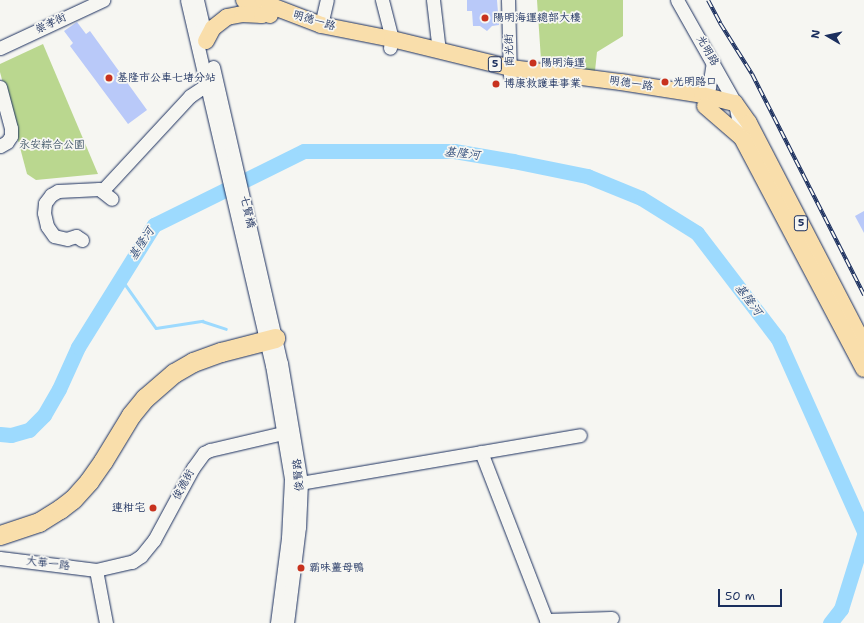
<!DOCTYPE html>
<html>
<head>
<meta charset="utf-8">
<style>
  body { margin:0 }
  #map { position:relative; width:864px; height:623px; overflow:hidden; background:#f6f6f2; font-family:"Shantell Sans","LXGW WenKai TC",sans-serif }
  div>[style] { position:absolute }
  .green>* { inset:0; background:#bad78f }
  .stream>* { height:2.5px; margin:-1.25px; padding:0 1.25px; transform-origin:1.25px; border-radius:1.25px; background:#9ddafe }
  .river>* { height:15px; margin:-7.5px; padding:0 7.5px; transform-origin:7.5px; border-radius:7.5px; background:#9ddafe }
  .building>* { inset:0; background:#b9c9f9 }
  .roads { filter:drop-shadow(0 0 1px #1b2f5e) drop-shadow(0 0 1px #1b2f5e) }
  .minor>* { height:13px; margin:-6.5px; padding:0 6.5px; transform-origin:6.5px; border-radius:6.5px; background:#f6f6f2 }
  .major>* { height:16px; margin:-8px; padding:0 8px; transform-origin:8px; border-radius:8px; background:#f9deab }
  .highway>* { height:19px; margin:-9.5px; padding:0 9.5px; transform-origin:9.5px; border-radius:9.5px; background:#f9deab }
  .rail>* { height:4px; margin-top:-2px; transform-origin:0; background:repeating-linear-gradient(90deg,#f6f6f2 0 8px,#1b2f5e 0 16px); box-sizing:border-box; border-block:1px solid #1b2f5e }
  .dots>* { width:11px; height:11px; translate:-50% -50%; box-sizing:border-box; border:2px solid #f6f6f2; border-radius:50% }
  span { translate:-50% -50%; white-space:nowrap; text-align:center; line-height:1.15; -webkit-text-stroke:3.5px #f6f6f2; paint-order:stroke }
  .shield-label span { padding:1px 3px; background:#f6f6f2; border:1px solid; border-radius:3px; -webkit-text-stroke-width:0 }
  .shield-label { font-size:10px; color:#1b2f5e; font-weight:700 }
  .poi-label { font-size:11px; color:#1b2f5e }
  .left { translate:0 -50%; text-align:left }
  .right { translate:-100% -50%; text-align:right }
  .street-label { font-size:11px; color:#1b2f5e }
  .park-label { font-size:11px; color:#43596a }
  .water-label { font-size:12px; color:#35517e; font-style:italic }
  .north { position:absolute; left:808px; top:16px; width:40px; height:40px; -webkit-text-stroke:3px #f6f6f2; paint-order:stroke; rotate:279deg; font-size:11px; font-weight:700; line-height:16px; text-align:center; color:#1b2f5e }
  .north::after { content:''; display:block; margin:auto; width:14px; height:18px; background:#1b2f5e; clip-path:polygon(50% 0,100% 100%,50% 72%,0 100%) }
  .scale { position:absolute; left:718px; top:589px; width:64px; height:18px; box-sizing:border-box; border:2px solid #1b2f5e; border-top:0; padding-left:5px; font-size:12px; line-height:14px; white-space:nowrap; color:#1b2f5e; -webkit-text-stroke:3px #f6f6f2; paint-order:stroke }
</style>
</head>
<body>
<div id="map">
  <div class="green">
    <i style="clip-path:polygon(537px 0,623px 0,623px 36px,597px 52px,595px 71px,583px 70px,582px 59px,559px 59px,558px 66px,541px 60px)"></i>
    <i style="clip-path:polygon(43px 44px,98px 174px,36px 180px,27px 174px,0 72px,0 64px)"></i>
  </div>
  <div class="stream">
    <i style="left:120px;top:277px;width:62px;rotate:54.8deg"></i>
    <i style="left:156px;top:328px;width:47px;rotate:-8.7deg"></i>
    <i style="left:202px;top:321px;width:25px;rotate:18deg"></i>
  </div>
  <div class="river">
    <i style="left:0;top:434px;width:11px;rotate:5deg"></i>
    <i style="left:11px;top:435px;width:19px;rotate:-16deg"></i>
    <i style="left:29px;top:430px;width:21px;rotate:-45deg"></i>
    <i style="left:44px;top:415px;width:30px;rotate:-60deg"></i>
    <i style="left:59px;top:389px;width:46px;rotate:-65.7deg"></i>
    <i style="left:78px;top:347px;width:144px;rotate:-58.1deg"></i>
    <i style="left:154px;top:225px;width:167px;rotate:-26.3deg"></i>
    <i style="left:304px;top:151px;width:150px"></i>
    <i style="left:454px;top:151px;width:60px;rotate:9.6deg"></i>
    <i style="left:513px;top:161px;width:76px;rotate:11.5deg"></i>
    <i style="left:587px;top:176px;width:58px;rotate:22.2deg"></i>
    <i style="left:641px;top:198px;width:66px;rotate:32deg"></i>
    <i style="left:697px;top:233px;width:133px;rotate:52.6deg"></i>
    <i style="left:778px;top:339px;width:210px;rotate:65.9deg"></i>
    <i style="left:830px;top:623px;width:18px;rotate:-52deg"></i>
    <i style="left:841px;top:609px;width:77px;rotate:-72.7deg"></i>
  </div>
  <div class="building">
    <i style="clip-path:polygon(467px 0,497px 0,499px 25px,492px 26px,487px 31px,480px 26px,473px 26px,472px 11px,467px 11px)"></i>
    <i style="clip-path:polygon(77px 22px,86px 34px,90px 31px,147px 110px,128px 124px,70px 46px,73px 43px,64px 31px)"></i>
    <i style="clip-path:polygon(864px 211px,864px 233px,855px 216px)"></i>
  </div>
  <div class="roads">
    <div class="minor">
      <i style="left:187px;top:0;width:375px;rotate:76.9deg"></i>
      <i style="left:272px;top:365px;width:116px;rotate:80.5deg"></i>
      <i style="left:291px;top:479px;width:59px;rotate:92.9deg"></i>
      <i style="left:288px;top:538px;width:86px;rotate:97.4deg"></i>
      <i style="left:197px;top:0;width:32px;rotate:77deg"></i>
      <i style="left:382px;top:0;width:40px;rotate:75.6deg"></i>
      <i style="left:392px;top:39px;width:9px;rotate:103deg"></i>
      <i style="left:433px;top:0;width:51px;rotate:83.3deg"></i>
      <i style="left:508px;top:0;width:75px;rotate:88.5deg"></i>
      <i style="left:677px;top:0;width:118px;rotate:60.6deg"></i>
      <i style="left:735px;top:103px;width:36px;rotate:79deg"></i>
      <i style="left:321px;top:25px;width:26px;rotate:-77deg"></i>
      <i style="left:0;top:48px;width:114px;rotate:-25deg"></i>
      <i style="left:213px;top:67px;width:304px;rotate:77.1deg"></i>
      <i style="left:281px;top:363px;width:121px;rotate:80.5deg"></i>
      <i style="left:301px;top:482px;width:45px;rotate:92.5deg"></i>
      <i style="left:299px;top:527px;width:97px;rotate:97.1deg"></i>
      <i style="left:0;top:87px;width:42px;rotate:75deg"></i>
      <i style="left:11px;top:128px;width:8px;rotate:90deg"></i>
      <i style="left:11px;top:136px;width:7px;rotate:124deg"></i>
      <i style="left:7px;top:142px;width:8px;rotate:150deg"></i>
      <i style="left:702px;top:95px;width:11px;rotate:-49deg"></i>
      <i style="left:709px;top:87px;width:25px;rotate:-81deg"></i>
      <i style="left:102px;top:191px;width:129px;rotate:-47.2deg"></i>
      <i style="left:190px;top:96px;width:14px;rotate:-34deg"></i>
      <i style="left:202px;top:88px;width:14px;rotate:-17deg"></i>
      <i style="left:82px;top:240px;width:7px;rotate:-146deg"></i>
      <i style="left:76px;top:236px;width:9px;rotate:162deg"></i>
      <i style="left:67px;top:239px;width:13px;rotate:-167deg"></i>
      <i style="left:54px;top:236px;width:12px;rotate:-125deg"></i>
      <i style="left:47px;top:226px;width:13px;rotate:-103deg"></i>
      <i style="left:44px;top:213px;width:10px;rotate:-84deg"></i>
      <i style="left:45px;top:203px;width:10px;rotate:-53deg"></i>
      <i style="left:51px;top:195px;width:8px;rotate:-30deg"></i>
      <i style="left:58px;top:191px;width:41px;rotate:-2.8deg"></i>
      <i style="left:99px;top:189px;width:16px;rotate:38deg"></i>
      <i style="left:481px;top:452px;width:180px;rotate:68.8deg"></i>
      <i style="left:546px;top:620px;width:66px;rotate:-1.7deg"></i>
      <i style="left:294px;top:484px;width:290px;rotate:-9.7deg"></i>
      <i style="left:0;top:558px;width:97px;rotate:7.1deg"></i>
      <i style="left:96px;top:570px;width:37px;rotate:-13deg"></i>
      <i style="left:132px;top:562px;width:11px;rotate:-34deg"></i>
      <i style="left:141px;top:556px;width:21px;rotate:-51deg"></i>
      <i style="left:154px;top:540px;width:82px;rotate:-61.6deg"></i>
      <i style="left:193px;top:468px;width:19px;rotate:-54deg"></i>
      <i style="left:204px;top:453px;width:7px;rotate:-27deg"></i>
      <i style="left:210px;top:450px;width:83px;rotate:-13.2deg"></i>
      <i style="left:96px;top:570px;width:54px;rotate:79.3deg"></i>
    </div>
    <div class="major">
      <i style="left:244px;top:0;width:30px;rotate:30deg"></i>
      <i style="left:262px;top:0;width:9px;rotate:36deg"></i>
      <i style="left:269px;top:5px;width:56px;rotate:21deg"></i>
      <i style="left:321px;top:25px;width:72px;rotate:11.2deg"></i>
      <i style="left:392px;top:39px;width:122px;rotate:13.7deg"></i>
      <i style="left:511px;top:68px;width:111px;rotate:7.3deg"></i>
      <i style="left:621px;top:82px;width:82px;rotate:9.1deg"></i>
      <i style="left:702px;top:95px;width:34px;rotate:14deg"></i>
      <i style="left:735px;top:103px;width:24px;rotate:55deg"></i>
      <i style="left:749px;top:123px;width:250px;rotate:62.6deg"></i>
      <i style="left:206px;top:41px;width:15px;rotate:-62deg"></i>
      <i style="left:213px;top:28px;width:18px;rotate:-38deg"></i>
      <i style="left:227px;top:17px;width:15px;rotate:-11deg"></i>
      <i style="left:242px;top:14px;width:20px;rotate:3deg"></i>
      <i style="left:262px;top:15px;width:6px;rotate:-18deg"></i>
      <i style="left:705px;top:106px;width:49px;rotate:40.9deg"></i>
      <i style="left:742px;top:138px;width:261px;rotate:62.2deg"></i>
    </div>
    <div class="highway">
      <i style="left:0;top:535px;width:41px;rotate:-18.4deg"></i>
      <i style="left:39px;top:522px;width:25px;rotate:-32deg"></i>
      <i style="left:60px;top:509px;width:16px;rotate:-38deg"></i>
      <i style="left:73px;top:499px;width:24px;rotate:-48deg"></i>
      <i style="left:89px;top:481px;width:24px;rotate:-55deg"></i>
      <i style="left:103px;top:461px;width:54px;rotate:-58.7deg"></i>
      <i style="left:131px;top:415px;width:22px;rotate:-51deg"></i>
      <i style="left:145px;top:398px;width:38px;rotate:-41deg"></i>
      <i style="left:174px;top:373px;width:22px;rotate:-30deg"></i>
      <i style="left:193px;top:362px;width:30px;rotate:-20deg"></i>
      <i style="left:221px;top:352px;width:56px;rotate:-14.5deg"></i>
    </div>
  </div>
  <div class="rail">
    <i style="left:708px;top:0;width:26px;rotate:62deg"></i>
    <i style="left:720px;top:23px;width:60px;rotate:57.9deg"></i>
    <i style="left:752px;top:74px;width:248px;rotate:63.1deg"></i>
  </div>
  <div class="dots">
    <i style="left:485px;top:18px;background:#c8321e"></i>
    <i style="left:533px;top:63px;background:#c8321e"></i>
    <i style="left:109px;top:78px;background:#c8321e"></i>
    <i style="left:665px;top:82px;background:#c8321e"></i>
    <i style="left:496px;top:84px;background:#c8321e"></i>
    <i style="left:153px;top:508px;background:#c8321e"></i>
    <i style="left:301px;top:568px;background:#c8321e"></i>
  </div>
  <div class="shield-label">
    <span style="left:495px;top:64px">5</span>
    <span style="left:801px;top:223px">5</span>
  </div>
  <div class="poi-label">
    <span class="left" style="left:493px;top:18px">陽明海運總部大樓</span>
    <span class="left" style="left:541px;top:63px">陽明海運</span>
    <span class="left" style="left:117px;top:78px">基隆市公車七堵分站</span>
    <span class="left" style="left:673px;top:82px">光明路口</span>
    <span class="left" style="left:504px;top:84px">博康救護車事業</span>
    <span class="right" style="left:145px;top:508px">連柑宅</span>
    <span class="left" style="left:309px;top:568px">霸味薑母鴨</span>
  </div>
  <div class="street-label">
    <span style="left:314px;top:21px;rotate:17deg">明德一路</span>
    <span style="left:51px;top:24px;rotate:-25deg">崇孝街</span>
    <span style="left:510px;top:50px;rotate:-92deg">南光街</span>
    <span style="left:707px;top:51px;rotate:60deg">光明路</span>
    <span style="left:631px;top:84px;rotate:9deg">明德一路</span>
    <span style="left:247px;top:212px;rotate:77deg">七賢橋</span>
    <span style="left:299px;top:475px;rotate:-95deg">俊賢路</span>
    <span style="left:184px;top:485px;rotate:-62deg">俊德街</span>
    <span style="left:48px;top:564px;rotate:7deg">大華一路</span>
  </div>
  <div class="park-label">
    <span style="left:52px;top:145px">永安綜合公園</span>
  </div>
  <div class="water-label">
    <span style="left:462px;top:154px;rotate:7deg">基隆河</span>
    <span style="left:142px;top:244px;rotate:-57deg">基隆河</span>
    <span style="left:748px;top:300px;rotate:53deg">基隆河</span>
  </div>
  <div class="north">N</div>
  <div class="scale">50 m</div>
</div>
</body>
</html>
